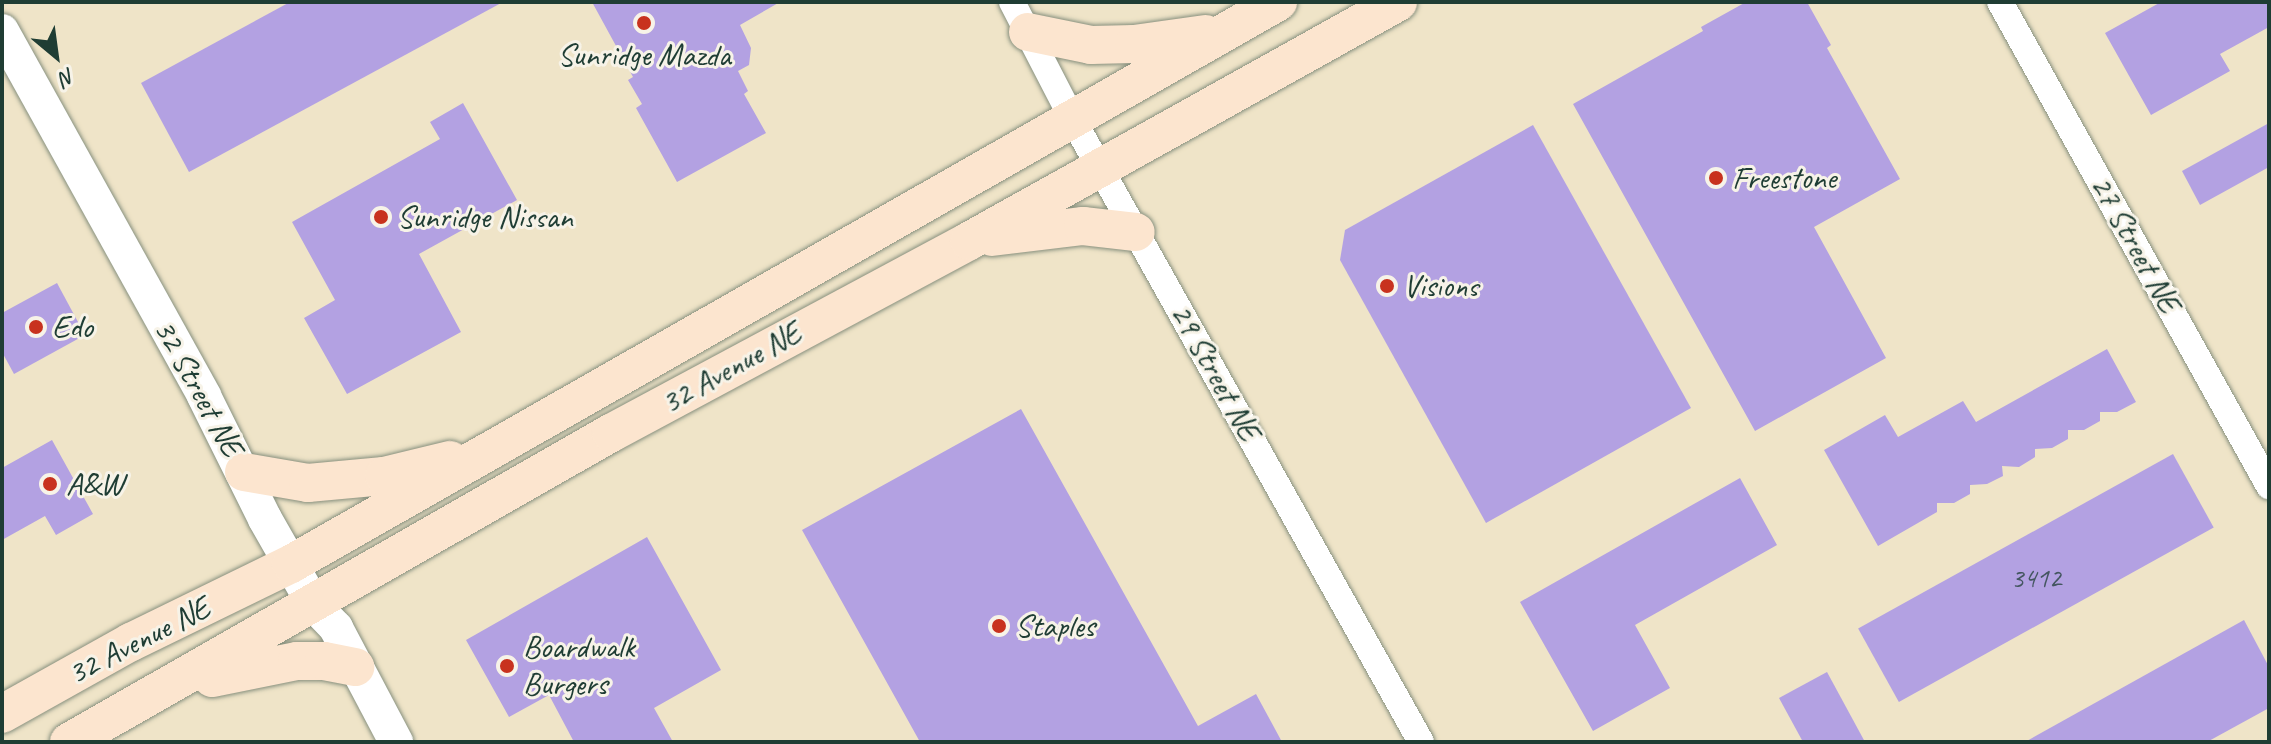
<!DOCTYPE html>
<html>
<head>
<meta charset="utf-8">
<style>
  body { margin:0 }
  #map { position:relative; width:2271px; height:744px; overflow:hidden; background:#efe4c8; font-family:Caveat,sans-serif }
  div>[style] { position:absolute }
  .building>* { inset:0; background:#b3a1e2; transform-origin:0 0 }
  .roads { filter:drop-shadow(0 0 2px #87907e) drop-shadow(0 0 2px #87907e) }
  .minor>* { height:26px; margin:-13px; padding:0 13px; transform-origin:13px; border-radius:13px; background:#fff }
  .tertiary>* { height:34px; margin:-17px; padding:0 17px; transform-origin:17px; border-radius:17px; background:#fff }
  .secondary>* { height:38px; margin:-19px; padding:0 19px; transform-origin:19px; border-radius:19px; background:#fce5cf }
  .dots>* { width:22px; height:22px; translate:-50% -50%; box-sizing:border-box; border:4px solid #f7f3e8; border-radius:50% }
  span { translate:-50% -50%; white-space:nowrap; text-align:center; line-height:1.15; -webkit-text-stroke:6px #f7f3e8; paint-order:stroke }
  .number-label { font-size:28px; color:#445660 }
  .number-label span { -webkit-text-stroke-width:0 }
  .poi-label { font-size:32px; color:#1f3d34 }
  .left { translate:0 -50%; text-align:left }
  .street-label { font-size:32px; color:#1f3d34 }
  .frame { position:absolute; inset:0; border:4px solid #1f3d34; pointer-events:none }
  .north { position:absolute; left:16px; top:16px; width:80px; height:80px; -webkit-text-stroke:6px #f7f3e8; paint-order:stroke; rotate:151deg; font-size:22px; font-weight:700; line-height:32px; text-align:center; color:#1f3d34 }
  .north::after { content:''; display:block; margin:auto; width:28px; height:36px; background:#1f3d34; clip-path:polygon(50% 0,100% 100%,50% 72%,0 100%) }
</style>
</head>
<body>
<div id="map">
  <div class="building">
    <i style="clip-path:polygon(290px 2px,503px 2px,189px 172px,141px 83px)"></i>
    <i style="clip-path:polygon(592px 2px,780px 2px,740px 25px,751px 48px,749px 65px,738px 71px,748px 91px,744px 94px,766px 133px,677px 182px,636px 108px,642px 104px,628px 80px,633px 77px)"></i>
    <i style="clip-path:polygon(1746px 2px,1807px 2px,1831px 45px,1827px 48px,1900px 179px,1814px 227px,1886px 358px,1755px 431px,1573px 104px,1703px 31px,1701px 27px)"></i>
    <i style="clip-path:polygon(2161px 2px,2269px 2px,2269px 27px,2220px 54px,2230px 71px,2151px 115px,2105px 33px)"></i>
    <i style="clip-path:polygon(463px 103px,517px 200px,419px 254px,461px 332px,347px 394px,304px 318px,335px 300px,292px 222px,440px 139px,430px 122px)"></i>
    <i style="clip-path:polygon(2269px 123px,2269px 167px,2200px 205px,2182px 171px)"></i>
    <i style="clip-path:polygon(1533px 125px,1691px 408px,1486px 523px,1340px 260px,1345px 230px)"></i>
    <i style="clip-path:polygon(57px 283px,85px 335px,14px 374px,2px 352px,2px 313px)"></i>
    <i style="clip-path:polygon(2107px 349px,2136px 402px,2117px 412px,2100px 412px,2100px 421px,2084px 430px,2068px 430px,2068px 439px,2052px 448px,2035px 449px,2035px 457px,2019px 467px,2002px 466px,2003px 476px,1987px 484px,1970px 485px,1970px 494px,1954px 503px,1937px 503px,1937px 512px,1878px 546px,1824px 450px,1885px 415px,1898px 437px,1963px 401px,1976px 422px)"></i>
    <i style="clip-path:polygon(1021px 409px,1198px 726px,1256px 694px,1282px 742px,920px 742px,802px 530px)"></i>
    <i style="clip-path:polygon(52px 440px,93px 514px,56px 535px,45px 516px,2px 540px,2px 468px)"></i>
    <i style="left:2173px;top:454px;width:84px;height:360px;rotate:61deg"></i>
    <i style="clip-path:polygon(1740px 478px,1777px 545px,1635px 625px,1670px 688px,1593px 731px,1520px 602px)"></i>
    <i style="clip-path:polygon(647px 537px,721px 670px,654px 708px,673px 742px,574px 742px,549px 695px,509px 717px,466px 640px)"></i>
    <i style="clip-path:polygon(2244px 620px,2269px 667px,2269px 708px,2207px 742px,2025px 742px)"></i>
    <i style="clip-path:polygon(1827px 672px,1865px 742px,1803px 742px,1779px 698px)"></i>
  </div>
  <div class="roads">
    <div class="minor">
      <i style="left:1012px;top:2px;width:131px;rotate:62.7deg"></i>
      <i style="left:1072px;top:118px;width:715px;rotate:60.78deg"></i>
      <i style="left:2000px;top:2px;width:554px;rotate:60.94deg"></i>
    </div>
    <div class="tertiary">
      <i style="left:2px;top:31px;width:417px;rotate:61deg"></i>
      <i style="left:204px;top:396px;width:137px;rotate:63.6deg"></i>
      <i style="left:265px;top:519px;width:99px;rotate:60.3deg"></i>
      <i style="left:314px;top:605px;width:32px;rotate:46deg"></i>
      <i style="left:336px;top:628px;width:129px;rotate:62.2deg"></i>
    </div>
    <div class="secondary">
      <i style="left:1028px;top:32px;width:64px;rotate:11.7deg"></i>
      <i style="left:1091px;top:45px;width:43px;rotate:-1.3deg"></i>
      <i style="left:1134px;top:44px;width:72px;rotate:-8deg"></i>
      <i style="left:992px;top:237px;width:92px;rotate:-6.9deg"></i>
      <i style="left:1083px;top:226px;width:53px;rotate:6.5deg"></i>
      <i style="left:244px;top:472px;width:65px;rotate:9.8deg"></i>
      <i style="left:308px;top:483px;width:76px;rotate:-5.3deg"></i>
      <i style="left:384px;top:476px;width:68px;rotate:-13.6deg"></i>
      <i style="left:212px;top:678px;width:87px;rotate:-11.3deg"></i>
      <i style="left:297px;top:661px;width:27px"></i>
      <i style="left:324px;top:661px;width:32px;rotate:11deg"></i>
      <i style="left:2px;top:714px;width:148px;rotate:-29.2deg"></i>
      <i style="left:131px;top:642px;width:178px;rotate:-26deg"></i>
      <i style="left:291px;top:564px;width:1136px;rotate:-29.66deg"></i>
      <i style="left:69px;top:742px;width:624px;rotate:-29.69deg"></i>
      <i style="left:611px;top:433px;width:406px;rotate:-28.2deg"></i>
      <i style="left:969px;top:241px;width:491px;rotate:-29.1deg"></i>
    </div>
  </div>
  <div class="dots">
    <i style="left:644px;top:23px;background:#c8321e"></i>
    <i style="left:1716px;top:178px;background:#c8321e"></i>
    <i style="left:381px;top:217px;background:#c8321e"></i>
    <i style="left:1387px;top:286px;background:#c8321e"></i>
    <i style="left:36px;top:327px;background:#c8321e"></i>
    <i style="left:50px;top:484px;background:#c8321e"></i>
    <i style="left:999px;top:626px;background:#c8321e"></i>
    <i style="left:507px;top:666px;background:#c8321e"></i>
  </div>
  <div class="number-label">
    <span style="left:2036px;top:578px">3412</span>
  </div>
  <div class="poi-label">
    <span style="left:644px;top:55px">Sunridge Mazda</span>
    <span class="left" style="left:1732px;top:178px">Freestone</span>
    <span class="left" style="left:397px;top:217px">Sunridge Nissan</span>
    <span class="left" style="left:1403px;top:286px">Visions</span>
    <span class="left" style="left:52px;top:327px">Edo</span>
    <span class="left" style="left:66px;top:484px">A&amp;W</span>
    <span class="left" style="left:1015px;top:626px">Staples</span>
    <span class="left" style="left:523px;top:666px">Boardwalk<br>Burgers</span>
  </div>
  <div class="street-label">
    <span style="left:2135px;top:244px;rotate:61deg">27 Street NE</span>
    <span style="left:731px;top:368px;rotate:-29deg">32 Avenue NE</span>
    <span style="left:1215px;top:372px;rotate:61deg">29 Street NE</span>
    <span style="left:198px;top:388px;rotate:61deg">32 Street NE</span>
    <span style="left:139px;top:641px;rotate:-27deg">32 Avenue NE</span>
  </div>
  <div class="frame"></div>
  <div class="north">N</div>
</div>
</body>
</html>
